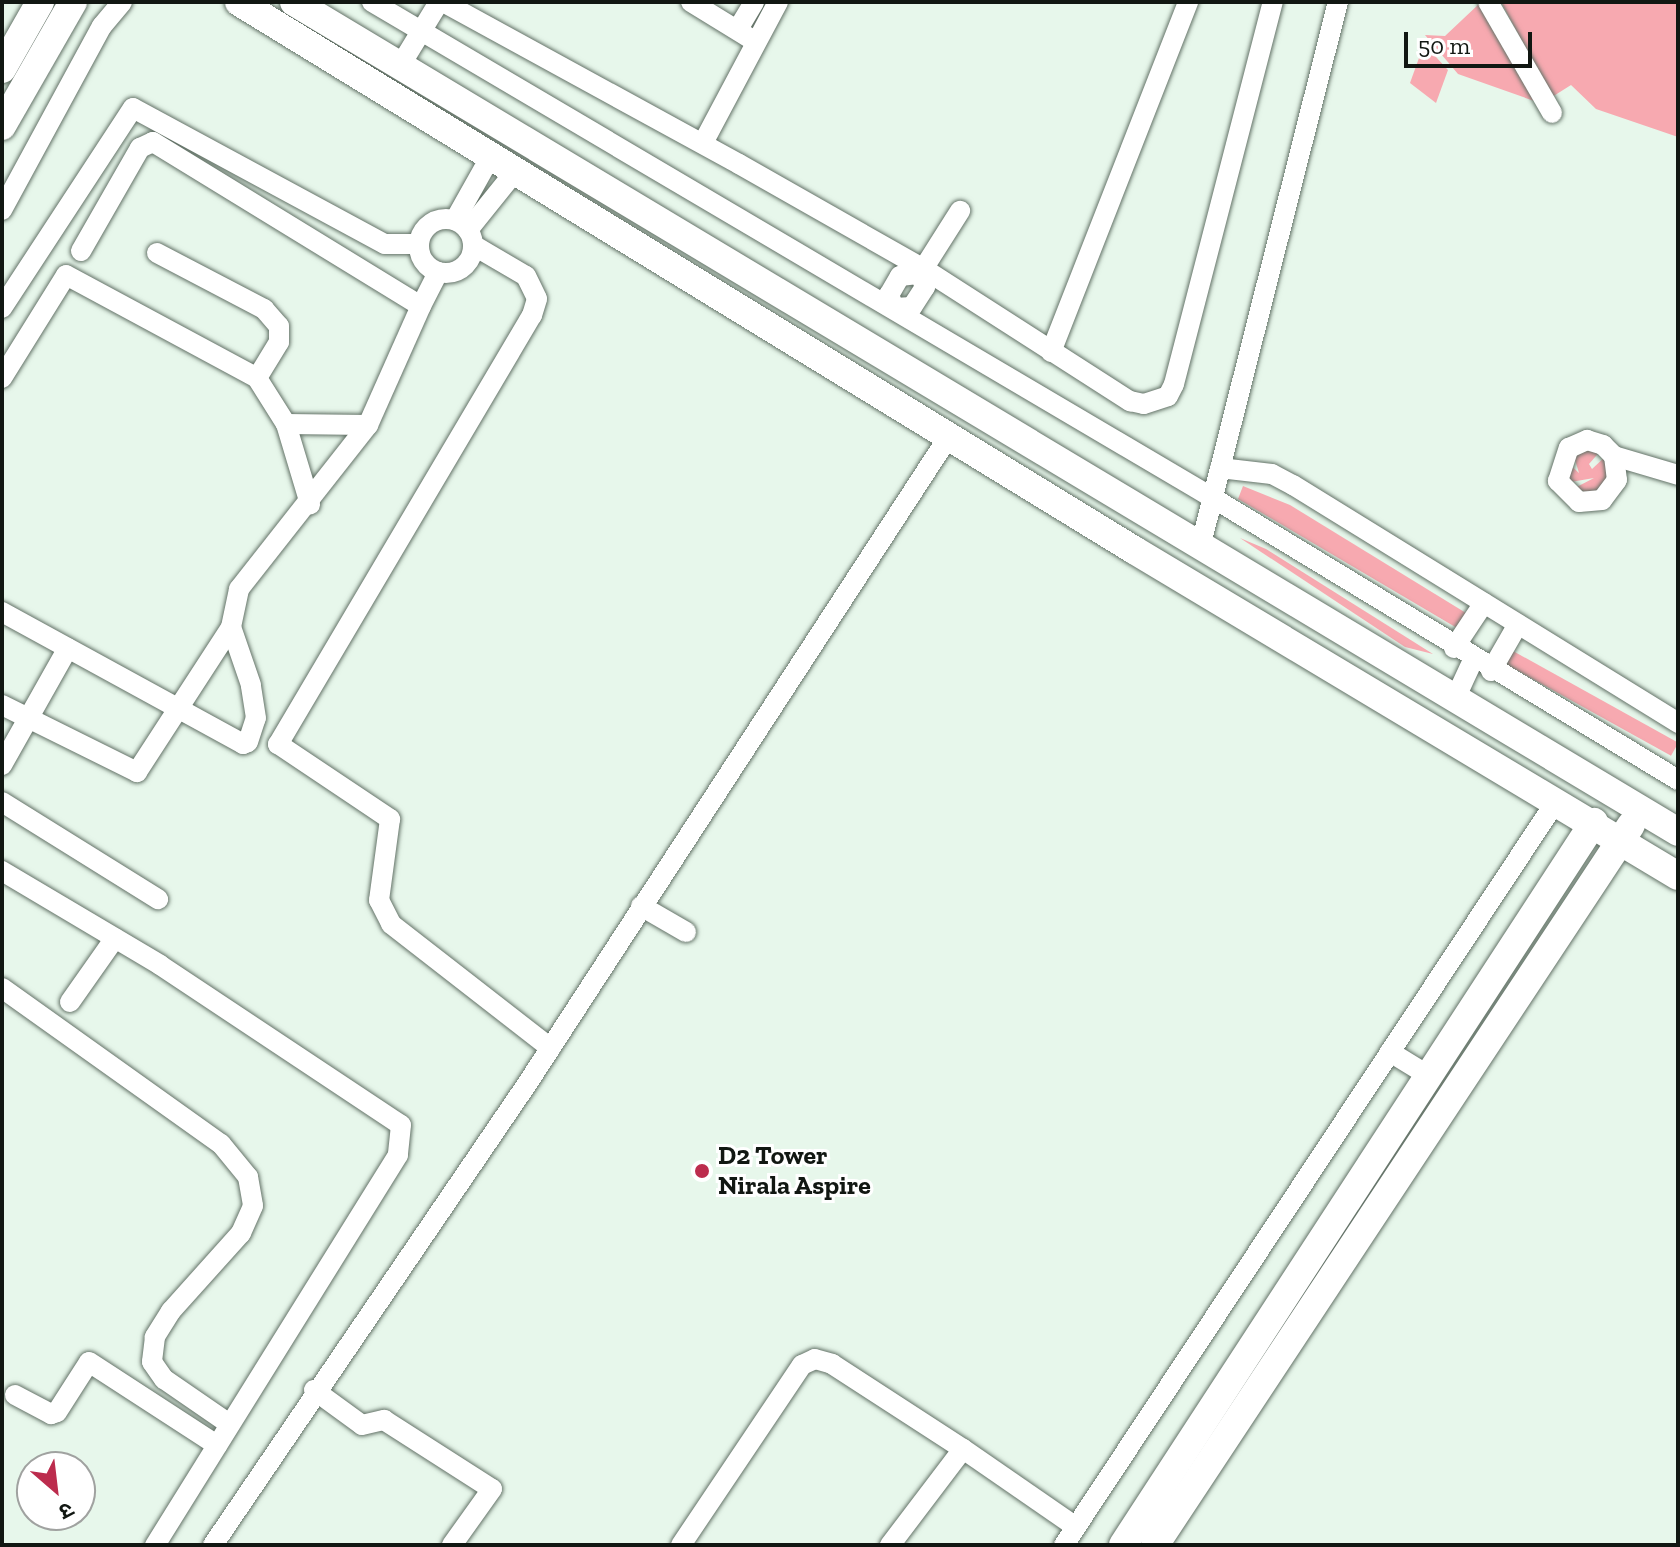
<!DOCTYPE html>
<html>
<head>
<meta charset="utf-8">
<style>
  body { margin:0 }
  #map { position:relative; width:1680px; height:1547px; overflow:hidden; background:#e7f7eb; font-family:"Zilla Slab","Noto Sans Devanagari",serif }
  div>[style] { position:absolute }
  .green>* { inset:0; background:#f7a9b0; transform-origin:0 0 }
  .roads { filter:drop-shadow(0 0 2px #637267) drop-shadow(0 0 2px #637267) }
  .street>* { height:20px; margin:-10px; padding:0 10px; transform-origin:10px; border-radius:10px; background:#fff }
  .street>.ring { margin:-10px; padding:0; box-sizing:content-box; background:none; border:20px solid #fff; border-radius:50% }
  .secondary>* { height:28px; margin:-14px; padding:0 14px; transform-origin:14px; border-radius:14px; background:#fff }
  .dots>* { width:22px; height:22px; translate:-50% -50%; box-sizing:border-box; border:4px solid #fff; border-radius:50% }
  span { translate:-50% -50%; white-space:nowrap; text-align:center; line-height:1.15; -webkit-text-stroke:6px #fff; paint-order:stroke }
  .poi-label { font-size:26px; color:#111712; font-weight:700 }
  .left { translate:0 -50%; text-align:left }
  .frame { position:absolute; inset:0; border:4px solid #111712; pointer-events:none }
  .north { position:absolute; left:16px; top:1451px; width:80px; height:80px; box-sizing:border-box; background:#fff; border:2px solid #a0a2a0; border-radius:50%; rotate:152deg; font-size:22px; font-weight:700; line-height:32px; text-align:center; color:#111712 }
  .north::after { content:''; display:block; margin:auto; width:28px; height:36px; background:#bc2c4d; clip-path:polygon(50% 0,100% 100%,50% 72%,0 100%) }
  .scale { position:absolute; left:1404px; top:32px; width:128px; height:36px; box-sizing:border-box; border:4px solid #111712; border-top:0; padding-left:10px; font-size:24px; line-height:28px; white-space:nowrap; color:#111712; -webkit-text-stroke:6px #fff; paint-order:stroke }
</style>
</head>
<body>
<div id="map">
  <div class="green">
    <i style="clip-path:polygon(1501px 2px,1678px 2px,1678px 137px,1596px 109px,1571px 85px,1552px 97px)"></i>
    <i style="clip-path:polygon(1480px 3px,1537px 102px,1458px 74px,1425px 35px,1445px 36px)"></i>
    <i style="clip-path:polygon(1424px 44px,1448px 70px,1436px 103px,1410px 83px)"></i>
    <i style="clip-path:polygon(1603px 448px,1589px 464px,1592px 469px,1607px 455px,1615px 467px,1604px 496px,1567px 492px,1594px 478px,1565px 483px,1564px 459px,1579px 473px,1572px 450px)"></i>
    <i style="clip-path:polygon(1243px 486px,1290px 505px,1466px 613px,1457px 628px,1238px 499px)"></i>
    <i style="clip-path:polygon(1240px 538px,1266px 549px,1433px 654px,1405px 647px)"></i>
    <i style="left:1513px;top:651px;width:189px;height:15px;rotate:29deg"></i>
  </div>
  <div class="roads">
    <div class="street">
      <i style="left:372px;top:2px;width:976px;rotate:30.53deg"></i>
      <i style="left:1213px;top:498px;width:544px;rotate:31.23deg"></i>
      <i style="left:443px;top:2px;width:337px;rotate:28.7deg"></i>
      <i style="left:739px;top:164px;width:213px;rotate:29.6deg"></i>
      <i style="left:924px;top:269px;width:245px;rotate:32.7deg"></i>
      <i style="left:1130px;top:401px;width:14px;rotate:12deg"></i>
      <i style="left:1144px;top:404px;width:25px;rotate:-18deg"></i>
      <i style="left:1168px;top:396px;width:13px;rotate:-63deg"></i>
      <i style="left:1174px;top:384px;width:395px;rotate:-75.5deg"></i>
      <i style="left:691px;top:2px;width:76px;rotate:31.6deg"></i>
      <i style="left:1488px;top:2px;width:128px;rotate:60deg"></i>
      <i style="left:738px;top:29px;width:31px;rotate:-59deg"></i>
      <i style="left:400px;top:66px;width:75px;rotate:-58.6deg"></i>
      <i style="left:703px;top:143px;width:160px;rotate:-62deg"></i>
      <i style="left:2px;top:210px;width:209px;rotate:-61.5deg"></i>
      <i style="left:102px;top:26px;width:31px;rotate:-50deg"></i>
      <i class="ring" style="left:419px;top:219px;width:34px;height:34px"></i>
      <i style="left:455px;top:220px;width:76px;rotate:-60.7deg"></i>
      <i style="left:468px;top:230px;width:78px;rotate:-51.2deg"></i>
      <i style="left:473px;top:245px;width:61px;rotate:30.3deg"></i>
      <i style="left:526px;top:276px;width:25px;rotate:64deg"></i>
      <i style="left:537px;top:299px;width:17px;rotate:107deg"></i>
      <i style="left:532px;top:315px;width:499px;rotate:120.6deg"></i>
      <i style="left:278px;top:744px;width:135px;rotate:33.8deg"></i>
      <i style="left:390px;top:819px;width:82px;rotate:97.7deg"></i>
      <i style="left:379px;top:900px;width:27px;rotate:63deg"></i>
      <i style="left:391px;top:924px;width:202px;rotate:37.9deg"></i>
      <i style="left:81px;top:251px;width:119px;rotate:-60.2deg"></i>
      <i style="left:140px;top:148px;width:14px;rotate:-25deg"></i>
      <i style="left:153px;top:142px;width:314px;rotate:31.5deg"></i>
      <i style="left:421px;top:306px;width:38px;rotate:-63deg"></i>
      <i style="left:157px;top:253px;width:121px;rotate:27.6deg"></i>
      <i style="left:264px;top:309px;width:23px;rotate:49deg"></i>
      <i style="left:279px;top:326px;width:16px;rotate:90deg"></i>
      <i style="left:279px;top:342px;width:42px;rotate:121.4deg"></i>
      <i style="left:257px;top:378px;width:54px;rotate:57.8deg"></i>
      <i style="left:286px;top:424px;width:82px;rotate:0.7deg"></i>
      <i style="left:920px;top:274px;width:75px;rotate:-57.6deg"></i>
      <i style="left:2px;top:308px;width:239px;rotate:-56.8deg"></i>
      <i style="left:133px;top:108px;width:286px;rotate:28.4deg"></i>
      <i style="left:385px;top:244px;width:34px"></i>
      <i style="left:894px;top:308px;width:14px;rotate:-111deg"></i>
      <i style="left:889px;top:295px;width:22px;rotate:-60deg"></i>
      <i style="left:900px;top:276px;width:20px;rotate:-6deg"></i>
      <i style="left:894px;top:308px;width:18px;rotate:-3deg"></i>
      <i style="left:912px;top:307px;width:24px;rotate:-57deg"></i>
      <i style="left:925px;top:287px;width:14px;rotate:-111deg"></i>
      <i style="left:1051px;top:352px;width:376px;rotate:-68.6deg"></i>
      <i style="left:2px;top:378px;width:121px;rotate:-58.1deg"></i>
      <i style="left:66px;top:275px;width:217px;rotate:28.3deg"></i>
      <i style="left:286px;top:424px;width:84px;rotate:73.3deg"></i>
      <i style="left:1614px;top:456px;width:24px;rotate:83deg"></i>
      <i style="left:1617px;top:480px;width:25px;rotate:127deg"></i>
      <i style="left:1602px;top:500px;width:23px;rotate:175deg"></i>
      <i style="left:1579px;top:502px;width:30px;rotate:-135deg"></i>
      <i style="left:1558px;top:481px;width:35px;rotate:-72deg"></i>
      <i style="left:1569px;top:448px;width:20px;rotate:-24deg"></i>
      <i style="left:1587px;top:440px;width:17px;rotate:17deg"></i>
      <i style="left:1603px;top:445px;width:16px;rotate:45deg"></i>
      <i style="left:1614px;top:456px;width:67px;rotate:16.5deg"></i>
      <i style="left:1220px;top:468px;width:52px;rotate:6.6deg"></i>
      <i style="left:1272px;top:474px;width:24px;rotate:28deg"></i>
      <i style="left:1293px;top:485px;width:453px;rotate:31.7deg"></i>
      <i style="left:1200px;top:548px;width:563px;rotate:-75.82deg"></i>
      <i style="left:2px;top:612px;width:275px;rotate:28.7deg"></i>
      <i style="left:243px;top:744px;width:5px;rotate:-22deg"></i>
      <i style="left:248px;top:742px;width:25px;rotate:-72deg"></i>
      <i style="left:256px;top:718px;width:33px;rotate:-99deg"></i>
      <i style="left:251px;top:685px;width:61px;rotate:-109deg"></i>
      <i style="left:231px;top:627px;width:39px;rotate:-78deg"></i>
      <i style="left:239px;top:589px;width:209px;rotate:-51.8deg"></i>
      <i style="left:368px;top:425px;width:130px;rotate:-66deg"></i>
      <i style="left:1454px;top:648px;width:54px;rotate:-56.3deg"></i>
      <i style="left:1491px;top:671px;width:54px;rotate:-60.1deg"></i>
      <i style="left:1455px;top:699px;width:43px;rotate:-65.2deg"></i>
      <i style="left:2px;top:705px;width:151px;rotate:26.4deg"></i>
      <i style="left:137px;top:772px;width:173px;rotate:-57deg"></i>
      <i style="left:2px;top:765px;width:134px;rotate:-60.6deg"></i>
      <i style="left:2px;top:802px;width:184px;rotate:31.9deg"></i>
      <i style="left:2px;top:871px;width:184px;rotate:30.7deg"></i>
      <i style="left:160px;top:965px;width:289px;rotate:33.6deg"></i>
      <i style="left:401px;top:1125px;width:30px;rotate:96deg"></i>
      <i style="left:398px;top:1155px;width:460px;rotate:121.9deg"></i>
      <i style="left:641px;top:906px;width:52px;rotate:30deg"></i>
      <i style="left:2px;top:988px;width:269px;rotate:35.5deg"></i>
      <i style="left:221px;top:1144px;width:43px;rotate:50.7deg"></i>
      <i style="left:248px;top:1177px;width:29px;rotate:80deg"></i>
      <i style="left:253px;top:1206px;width:30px;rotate:114deg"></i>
      <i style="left:241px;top:1233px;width:105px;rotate:131.9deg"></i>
      <i style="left:171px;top:1311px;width:31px;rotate:122deg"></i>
      <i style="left:155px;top:1337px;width:25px;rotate:97deg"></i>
      <i style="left:152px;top:1362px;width:21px;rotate:55deg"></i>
      <i style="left:164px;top:1379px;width:78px;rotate:34.5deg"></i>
      <i style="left:70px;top:1002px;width:78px;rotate:-54.9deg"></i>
      <i style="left:1390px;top:1052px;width:46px;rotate:31.6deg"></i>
      <i style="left:314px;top:1390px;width:59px;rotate:36.1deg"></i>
      <i style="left:362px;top:1425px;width:23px;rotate:-13deg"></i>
      <i style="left:384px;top:1420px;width:128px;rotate:32.6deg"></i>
      <i style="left:492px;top:1489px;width:69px;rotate:125.5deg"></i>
      <i style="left:15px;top:1395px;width:41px;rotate:27.8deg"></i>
      <i style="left:51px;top:1414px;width:6px;rotate:-18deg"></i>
      <i style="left:57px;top:1412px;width:59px;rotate:-57.4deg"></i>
      <i style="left:89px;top:1362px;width:153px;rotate:33deg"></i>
      <i style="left:963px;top:1449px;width:137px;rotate:34.6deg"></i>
      <i style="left:213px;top:1545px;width:561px;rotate:-55.74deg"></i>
      <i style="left:529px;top:1081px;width:770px;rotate:-56.93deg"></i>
      <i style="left:681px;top:1545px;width:217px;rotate:-56.1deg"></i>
      <i style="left:802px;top:1365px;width:14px;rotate:-25deg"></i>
      <i style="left:815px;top:1359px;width:18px;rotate:16deg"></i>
      <i style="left:832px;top:1364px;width:156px;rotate:33deg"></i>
      <i style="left:963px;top:1449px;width:121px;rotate:127.2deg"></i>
      <i style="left:1064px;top:1545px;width:893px;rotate:-56.51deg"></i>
    </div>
    <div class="secondary">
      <i style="left:239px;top:2px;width:1049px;rotate:31.48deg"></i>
      <i style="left:1134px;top:550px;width:634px;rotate:30.93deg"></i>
      <i style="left:294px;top:2px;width:1614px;rotate:30.95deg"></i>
      <i style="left:2px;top:69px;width:77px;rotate:-60.4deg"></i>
      <i style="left:2px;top:126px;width:143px;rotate:-60.2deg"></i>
      <i style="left:1123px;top:1545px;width:863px;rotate:-56.92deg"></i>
      <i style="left:1155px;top:1545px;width:863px;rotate:-56.53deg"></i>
    </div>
  </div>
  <div class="dots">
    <i style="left:702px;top:1171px;background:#bc2c4d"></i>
  </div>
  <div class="poi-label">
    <span class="left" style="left:718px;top:1171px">D2 Tower<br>Nirala Aspire</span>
  </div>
  <div class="frame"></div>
  <div class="north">उ</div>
  <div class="scale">50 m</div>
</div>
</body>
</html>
